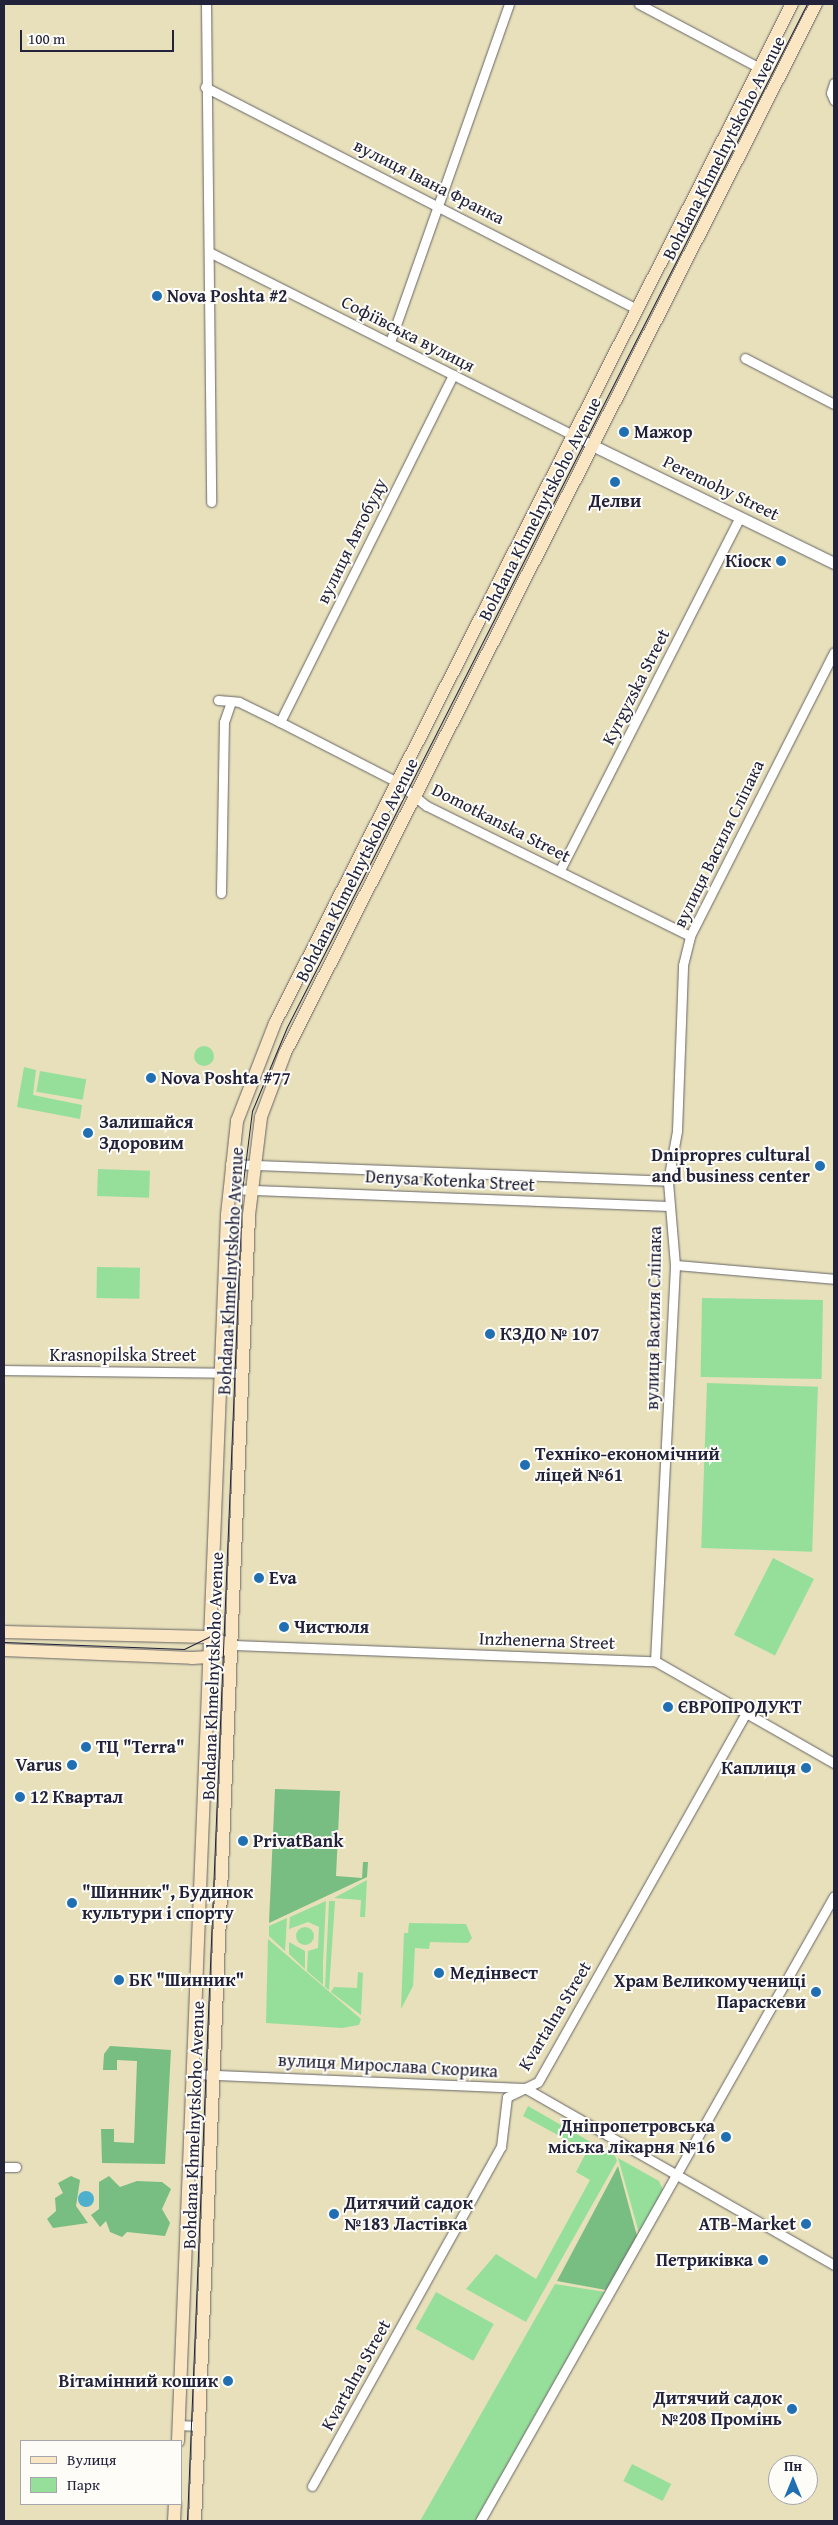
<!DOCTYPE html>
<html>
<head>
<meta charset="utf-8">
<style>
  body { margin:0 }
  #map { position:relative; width:838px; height:2525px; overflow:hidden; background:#e7e0ba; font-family:"Gentium Book Plus",serif }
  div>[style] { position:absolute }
  .green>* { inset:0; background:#96df9a; transform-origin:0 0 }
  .round { border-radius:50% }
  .forest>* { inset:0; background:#78be82 }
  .water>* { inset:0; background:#4eb0cd }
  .roads { filter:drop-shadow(0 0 1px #676467) drop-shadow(0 0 1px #676467) }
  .minor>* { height:9px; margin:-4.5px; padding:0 4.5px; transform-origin:4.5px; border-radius:4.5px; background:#fff }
  .tertiary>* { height:11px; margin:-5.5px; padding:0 5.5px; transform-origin:5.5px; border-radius:5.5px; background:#fff }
  .secondary>* { height:12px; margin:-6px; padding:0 6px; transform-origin:6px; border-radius:6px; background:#fbe6c4 }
  .tram>* { height:1px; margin:-0.5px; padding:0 0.5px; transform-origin:0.5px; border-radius:0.5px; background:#22223b }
  .dots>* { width:14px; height:14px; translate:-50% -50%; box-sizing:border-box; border:2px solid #fdfcf7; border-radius:50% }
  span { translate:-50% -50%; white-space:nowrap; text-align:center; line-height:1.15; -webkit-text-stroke:4px #fdfcf7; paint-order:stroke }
  .street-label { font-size:18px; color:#22223b }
  .poi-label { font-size:18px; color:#22223b; font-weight:700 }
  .left { translate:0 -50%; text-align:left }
  .right { translate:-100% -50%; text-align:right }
  .frame { position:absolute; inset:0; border:5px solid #22223b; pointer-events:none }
  .legend { position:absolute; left:20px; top:2440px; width:162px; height:65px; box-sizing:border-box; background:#fdfcf7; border:1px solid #a5a5ac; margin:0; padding:6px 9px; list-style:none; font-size:15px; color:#22223b }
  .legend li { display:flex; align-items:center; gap:10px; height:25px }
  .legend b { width:25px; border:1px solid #a5a5ac }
  .north { position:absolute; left:768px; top:2455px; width:50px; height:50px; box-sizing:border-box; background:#fdfcf7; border:1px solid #a5a5ac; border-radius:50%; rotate:0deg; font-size:14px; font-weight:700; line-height:20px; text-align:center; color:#22223b }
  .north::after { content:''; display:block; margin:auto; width:18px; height:22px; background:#1f6fb2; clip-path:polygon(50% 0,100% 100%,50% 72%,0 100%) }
  .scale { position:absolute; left:20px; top:30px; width:154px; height:22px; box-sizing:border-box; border:2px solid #22223b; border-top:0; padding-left:6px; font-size:15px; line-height:18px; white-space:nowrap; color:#22223b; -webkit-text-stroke:4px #fdfcf7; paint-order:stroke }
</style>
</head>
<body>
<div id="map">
  <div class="green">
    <i class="round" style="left:194px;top:1046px;width:20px;height:20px"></i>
    <i style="clip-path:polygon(24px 1067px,36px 1070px,33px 1095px,82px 1105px,80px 1119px,17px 1107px)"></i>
    <i style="left:40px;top:1071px;width:47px;height:21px;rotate:10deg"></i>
    <i style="left:98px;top:1169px;width:52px;height:27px;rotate:2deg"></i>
    <i style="left:97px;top:1267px;width:43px;height:31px;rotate:1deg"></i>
    <i style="left:702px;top:1298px;width:121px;height:79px;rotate:1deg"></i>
    <i style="left:707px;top:1383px;width:111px;height:165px;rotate:2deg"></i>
    <i style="left:773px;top:1558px;width:46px;height:86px;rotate:27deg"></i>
    <i style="clip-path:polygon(367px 1880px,365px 1917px,360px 1917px,361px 1900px,334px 1898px)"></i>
    <i style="clip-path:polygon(326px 1901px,323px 1962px,323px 1985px,307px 1971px,308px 1951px,318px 1948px,319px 1927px,308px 1922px,289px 1929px,290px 1917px)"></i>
    <i style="clip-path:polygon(329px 1901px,335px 1901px,329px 1990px,325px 1987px)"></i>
    <i style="clip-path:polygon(287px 1918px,285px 1951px,269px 1936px,269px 1926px)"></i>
    <i style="clip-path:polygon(409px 1923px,466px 1924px,472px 1938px,468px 1943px,430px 1942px,429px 1949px,415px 1948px,413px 1986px,401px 2009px,404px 1933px,408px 1933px)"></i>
    <i class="round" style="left:296px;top:1927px;width:18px;height:18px"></i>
    <i style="clip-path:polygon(268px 1939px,361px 2019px,359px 2025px,342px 2028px,266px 2023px)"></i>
    <i style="clip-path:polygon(289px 1942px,305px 1951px,305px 1969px,289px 1954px)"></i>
    <i style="clip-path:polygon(358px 1972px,363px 1973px,361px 2015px,331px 1992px,334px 1987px,357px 1988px)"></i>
    <i style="clip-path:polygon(528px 2106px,615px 2156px,617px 2161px,526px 2322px,466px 2289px,496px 2254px,536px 2279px,590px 2180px,576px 2172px,587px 2151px,523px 2116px)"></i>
    <i style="clip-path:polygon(618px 2158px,659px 2181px,663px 2190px,639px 2233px)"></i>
    <i style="clip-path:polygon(555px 2284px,605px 2292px,475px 2521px,420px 2521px)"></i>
    <i style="left:436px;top:2292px;width:66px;height:42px;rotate:29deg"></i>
    <i style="left:632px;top:2464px;width:44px;height:19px;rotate:27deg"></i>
  </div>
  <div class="forest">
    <i style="clip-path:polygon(275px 1789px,340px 1791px,336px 1876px,362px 1878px,363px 1862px,368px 1862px,367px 1877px,269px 1923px)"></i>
    <i style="clip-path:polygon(110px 2046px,171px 2050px,165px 2164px,102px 2163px,101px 2129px,114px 2129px,114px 2142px,134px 2143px,137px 2061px,117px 2060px,117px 2070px,103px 2070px,104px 2054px)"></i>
    <i style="clip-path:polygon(618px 2166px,637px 2236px,606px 2290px,557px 2281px)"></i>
    <i style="clip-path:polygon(71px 2176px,80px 2180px,76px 2206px,88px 2223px,53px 2228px,47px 2219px,56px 2211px,55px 2198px,63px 2193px,58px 2183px)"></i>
    <i style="clip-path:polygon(109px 2176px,120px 2187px,137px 2181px,162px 2182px,171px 2189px,162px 2209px,170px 2223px,165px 2236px,127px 2232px,122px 2237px,110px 2232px,106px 2221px,100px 2227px,91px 2215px,99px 2209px,99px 2182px)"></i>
  </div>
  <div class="water">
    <i class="round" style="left:78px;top:2191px;width:16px;height:16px"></i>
  </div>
  <div class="roads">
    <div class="minor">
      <i style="left:206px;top:4px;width:498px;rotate:89.4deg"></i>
      <i style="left:639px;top:4px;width:137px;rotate:27.9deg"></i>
      <i style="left:834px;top:83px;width:10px;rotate:107deg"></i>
      <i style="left:831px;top:93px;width:8px;rotate:67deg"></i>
      <i style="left:205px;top:87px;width:486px;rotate:27.2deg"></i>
      <i style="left:209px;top:252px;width:429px;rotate:26.7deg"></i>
      <i style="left:390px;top:342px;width:358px;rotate:-70.6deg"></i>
      <i style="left:745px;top:358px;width:100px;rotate:27.3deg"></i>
      <i style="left:218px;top:700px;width:21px;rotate:5deg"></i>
      <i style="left:239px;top:702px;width:46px;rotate:26deg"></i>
      <i style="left:280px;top:722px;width:131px;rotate:27.1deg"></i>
      <i style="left:397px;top:782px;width:38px;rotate:39deg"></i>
      <i style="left:427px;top:806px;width:293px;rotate:26.3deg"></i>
      <i style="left:280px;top:722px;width:388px;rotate:-63.5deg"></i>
      <i style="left:560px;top:870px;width:396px;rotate:-63deg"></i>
      <i style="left:221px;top:893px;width:171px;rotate:-89deg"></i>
      <i style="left:224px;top:722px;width:21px;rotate:-71deg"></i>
      <i style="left:230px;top:1164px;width:438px;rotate:2.2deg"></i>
      <i style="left:228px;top:1189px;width:441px;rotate:2.2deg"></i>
      <i style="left:675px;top:1265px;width:160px;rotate:5deg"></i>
      <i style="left:4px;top:1370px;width:238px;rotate:0.7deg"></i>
      <i style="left:232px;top:1645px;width:423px;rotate:2.2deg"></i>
      <i style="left:655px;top:1661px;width:206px;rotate:29.7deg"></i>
      <i style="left:655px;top:1661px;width:397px;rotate:-87.1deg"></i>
      <i style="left:675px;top:1265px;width:84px;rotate:-94.8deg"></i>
      <i style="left:668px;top:1181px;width:51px;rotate:-79.8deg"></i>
      <i style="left:677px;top:1131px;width:166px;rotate:-87.9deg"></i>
      <i style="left:683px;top:965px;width:30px;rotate:-76deg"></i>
      <i style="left:690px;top:936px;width:318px;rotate:-63.1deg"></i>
      <i style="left:192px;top:2074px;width:333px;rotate:2.4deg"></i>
      <i style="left:525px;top:2088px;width:356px;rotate:29.8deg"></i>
      <i style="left:4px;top:2167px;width:12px"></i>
      <i style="left:189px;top:2171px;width:21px"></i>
      <i style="left:178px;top:2425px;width:21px;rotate:3deg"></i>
      <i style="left:312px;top:2486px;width:388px;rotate:-60.9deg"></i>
      <i style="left:501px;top:2147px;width:50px;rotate:-83.2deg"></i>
      <i style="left:507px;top:2097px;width:34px;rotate:-26deg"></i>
      <i style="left:538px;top:2082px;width:424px;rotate:-60.6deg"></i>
      <i style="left:480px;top:2521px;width:718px;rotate:-60.47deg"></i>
    </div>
    <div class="tertiary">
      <i style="left:592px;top:445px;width:269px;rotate:26deg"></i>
    </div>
    <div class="secondary">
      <i style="left:4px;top:1632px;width:205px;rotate:1.4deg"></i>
      <i style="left:209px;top:1637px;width:24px;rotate:19deg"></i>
      <i style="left:4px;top:1650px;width:188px;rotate:2.4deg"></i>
      <i style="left:192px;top:1658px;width:17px;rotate:-3deg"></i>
      <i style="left:209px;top:1657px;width:26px;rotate:-28deg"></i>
      <i style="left:178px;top:2441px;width:1227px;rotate:-87.71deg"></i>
      <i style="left:227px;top:1215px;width:95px;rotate:-83.9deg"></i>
      <i style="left:237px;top:1121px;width:105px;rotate:-68.8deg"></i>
      <i style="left:275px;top:1023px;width:1143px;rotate:-63.1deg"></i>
      <i style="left:174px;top:2521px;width:17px;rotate:-87deg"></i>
      <i style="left:195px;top:2521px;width:1307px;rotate:-87.63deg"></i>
      <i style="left:249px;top:1215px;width:99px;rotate:-83deg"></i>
      <i style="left:261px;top:1117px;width:68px;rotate:-69.4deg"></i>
      <i style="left:285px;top:1053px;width:1176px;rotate:-63.15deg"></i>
    </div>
  </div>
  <div class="tram">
    <i style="left:4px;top:1642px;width:180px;rotate:2.2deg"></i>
    <i style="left:184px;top:1649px;width:28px;rotate:-26deg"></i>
    <i style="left:209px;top:1637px;width:25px;rotate:-58deg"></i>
    <i style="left:187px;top:2521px;width:1332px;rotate:-87.63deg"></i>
    <i style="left:242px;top:1190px;width:80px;rotate:-82.8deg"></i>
    <i style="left:252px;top:1111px;width:91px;rotate:-67.4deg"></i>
    <i style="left:287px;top:1027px;width:1148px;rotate:-63.06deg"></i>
  </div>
  <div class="dots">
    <i style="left:157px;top:296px;background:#1f6fb2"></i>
    <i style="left:624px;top:432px;background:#1f6fb2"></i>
    <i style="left:615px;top:482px;background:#1f6fb2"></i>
    <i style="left:781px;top:561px;background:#1f6fb2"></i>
    <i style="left:151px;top:1078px;background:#1f6fb2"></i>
    <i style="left:88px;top:1133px;background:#1f6fb2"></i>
    <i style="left:820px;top:1166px;background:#1f6fb2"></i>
    <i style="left:490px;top:1334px;background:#1f6fb2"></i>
    <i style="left:525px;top:1465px;background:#1f6fb2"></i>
    <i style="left:259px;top:1578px;background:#1f6fb2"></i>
    <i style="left:284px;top:1627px;background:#1f6fb2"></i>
    <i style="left:668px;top:1707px;background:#1f6fb2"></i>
    <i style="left:86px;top:1747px;background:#1f6fb2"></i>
    <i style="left:72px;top:1765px;background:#1f6fb2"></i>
    <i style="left:806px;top:1768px;background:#1f6fb2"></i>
    <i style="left:20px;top:1797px;background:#1f6fb2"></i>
    <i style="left:243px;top:1841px;background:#1f6fb2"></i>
    <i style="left:72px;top:1903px;background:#1f6fb2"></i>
    <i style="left:439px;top:1973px;background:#1f6fb2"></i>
    <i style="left:119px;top:1980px;background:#1f6fb2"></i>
    <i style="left:816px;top:1992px;background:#1f6fb2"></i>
    <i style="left:726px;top:2137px;background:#1f6fb2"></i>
    <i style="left:334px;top:2214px;background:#1f6fb2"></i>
    <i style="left:806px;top:2224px;background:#1f6fb2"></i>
    <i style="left:763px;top:2260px;background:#1f6fb2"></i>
    <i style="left:228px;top:2381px;background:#1f6fb2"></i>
    <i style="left:792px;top:2409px;background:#1f6fb2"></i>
  </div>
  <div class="street-label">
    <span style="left:724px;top:148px;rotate:-63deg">Bohdana Khmelnytskoho Avenue</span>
    <span style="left:429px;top:182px;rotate:27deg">вулиця Івана Франка</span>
    <span style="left:408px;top:334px;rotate:27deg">Софіївська вулиця</span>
    <span style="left:721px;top:488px;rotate:26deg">Peremohy Street</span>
    <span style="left:540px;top:509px;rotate:-63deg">Bohdana Khmelnytskoho Avenue</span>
    <span style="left:352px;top:541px;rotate:-64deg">вулиця Автобуду</span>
    <span style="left:636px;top:687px;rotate:-63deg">Kyrgyzska Street</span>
    <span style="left:501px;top:823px;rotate:27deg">Domotkanska Street</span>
    <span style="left:719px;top:844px;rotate:-64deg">вулиця Василя Сліпака</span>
    <span style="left:357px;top:870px;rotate:-63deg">Bohdana Khmelnytskoho Avenue</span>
    <span style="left:450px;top:1181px;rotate:3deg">Denysa Kotenka Street</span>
    <span style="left:231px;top:1271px;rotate:-87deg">Bohdana Khmelnytskoho Avenue</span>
    <span style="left:654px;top:1318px;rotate:-89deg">вулиця Василя Сліпака</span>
    <span style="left:123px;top:1355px">Krasnopilska Street</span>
    <span style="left:547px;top:1641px;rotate:2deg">Inzhenerna Street</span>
    <span style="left:213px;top:1676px;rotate:-88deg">Bohdana Khmelnytskoho Avenue</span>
    <span style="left:555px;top:2016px;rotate:-59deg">Kvartalna Street</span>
    <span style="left:388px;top:2066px;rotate:3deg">вулиця Мирослава Скорика</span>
    <span style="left:194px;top:2125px;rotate:-88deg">Bohdana Khmelnytskoho Avenue</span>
    <span style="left:356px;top:2375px;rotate:-61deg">Kvartalna Street</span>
  </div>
  <div class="poi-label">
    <span class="left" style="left:167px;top:296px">Nova Poshta #2</span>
    <span class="left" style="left:634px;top:432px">Мажор</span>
    <span style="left:615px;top:501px">Делви</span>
    <span class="right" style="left:771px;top:561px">Кіоск</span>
    <span class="left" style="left:161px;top:1078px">Nova Poshta #77</span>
    <span class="left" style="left:99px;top:1133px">Залишайся<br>Здоровим</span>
    <span class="right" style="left:810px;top:1166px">Dnipropres cultural<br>and business center</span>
    <span class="left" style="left:500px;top:1334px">КЗДО № 107</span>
    <span class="left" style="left:535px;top:1465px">Техніко-економічний<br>ліцей №61</span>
    <span class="left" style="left:269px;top:1578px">Eva</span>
    <span class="left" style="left:294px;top:1627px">Чистюля</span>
    <span class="left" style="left:678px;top:1707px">ЄВРОПРОДУКТ</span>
    <span class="left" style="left:96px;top:1747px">ТЦ "Terra"</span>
    <span class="right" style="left:62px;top:1765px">Varus</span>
    <span class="right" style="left:796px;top:1768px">Каплиця</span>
    <span class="left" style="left:30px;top:1797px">12 Квартал</span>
    <span class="left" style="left:253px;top:1841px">PrivatBank</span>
    <span class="left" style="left:82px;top:1903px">"Шинник", Будинок<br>культури і спорту</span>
    <span class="left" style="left:450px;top:1973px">Медінвест</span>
    <span class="left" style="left:129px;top:1980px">БК "Шинник"</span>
    <span class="right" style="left:806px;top:1992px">Храм Великомучениці<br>Параскеви</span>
    <span class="right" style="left:715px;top:2137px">Дніпропетровська<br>міська лікарня №16</span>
    <span class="left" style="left:344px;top:2214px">Дитячий садок<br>№183 Ластівка</span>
    <span class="right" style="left:796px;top:2224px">ATB-Market</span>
    <span class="right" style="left:753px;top:2260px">Петриківка</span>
    <span class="right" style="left:218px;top:2381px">Вітамінний кошик</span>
    <span class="right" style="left:782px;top:2409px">Дитячий садок<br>№208 Промінь</span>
  </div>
  <div class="frame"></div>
  <ul class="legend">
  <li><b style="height:6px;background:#fbe6c4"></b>Вулиця</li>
  <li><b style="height:14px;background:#96df9a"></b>Парк</li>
  </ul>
  <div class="north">Пн</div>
  <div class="scale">100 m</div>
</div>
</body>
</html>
